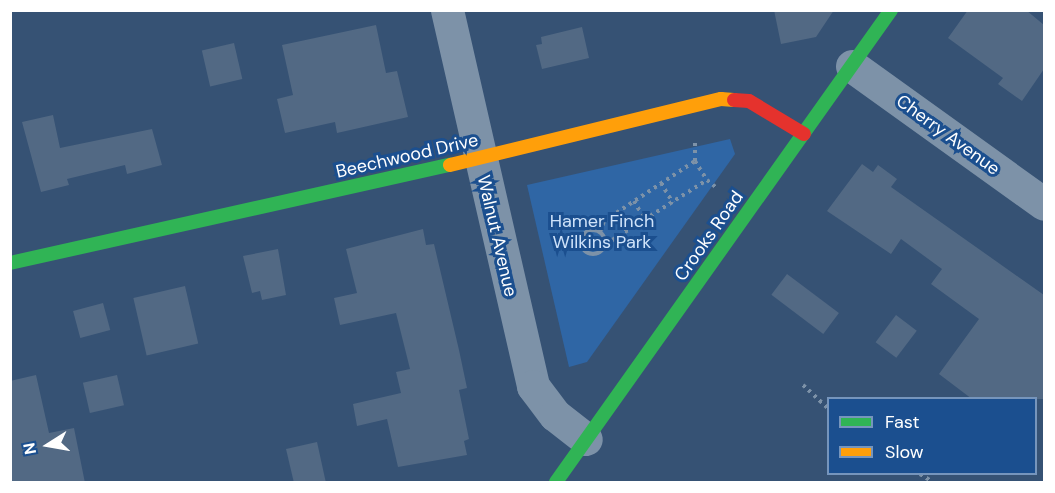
<!DOCTYPE html>
<html>
<head>
<meta charset="utf-8">
<style>
  body { margin:0 }
  #map { position:relative; width:1055px; height:493px; overflow:hidden; background:#365274; font-family:"DM Sans",sans-serif }
  div>[style] { position:absolute }
  .green>* { inset:0; background:#2f66a5 }
  .building>* { inset:0; background:#526984; transform-origin:0 0 }
  .path>* { height:4px; margin-top:-2px; transform-origin:0; background:repeating-linear-gradient(90deg,#7d92a8 0 3px,transparent 0 7.5px) }
  .path>.ring { margin:-2px; padding:0; box-sizing:content-box; background:none; border:4px solid #7d92a8; border-radius:50% }
  .street>* { height:33px; margin:-16.5px; padding:0 16.5px; transform-origin:16.5px; border-radius:16.5px; background:#7d92a8 }
  .fast>* { height:14px; margin:-7px; padding:0 7px; transform-origin:7px; border-radius:7px; background:#30b455 }
  .slow>* { height:14px; margin:-7px; padding:0 7px; transform-origin:7px; border-radius:7px; background:#ff9f0a }
  .jam>* { height:14px; margin:-7px; padding:0 7px; transform-origin:7px; border-radius:7px; background:#e5322d }
  span { translate:-50% -50%; white-space:nowrap; text-align:center; line-height:1.15; -webkit-text-stroke:6px #1b4f8f; paint-order:stroke }
  .street-label { font-size:18px; color:#fff }
  .park-label { font-size:18px; color:#cfe3fa }
  .frame { position:absolute; inset:0; border:12px solid #fff; pointer-events:none }
  .legend { position:absolute; left:827px; top:397px; width:210px; height:78px; box-sizing:border-box; background:#1b4f8f; border:2px solid #7695bc; margin:0; padding:8px 10px; list-style:none; font-size:18px; color:#fff }
  .legend li { display:flex; align-items:center; gap:12px; height:30px }
  .legend b { width:30px; border:2px solid #7695bc }
  .north { position:absolute; left:18px; top:415px; width:60px; height:60px; -webkit-text-stroke:4px #1b4f8f; paint-order:stroke; rotate:259deg; font-size:16px; font-weight:700; line-height:24px; text-align:center; color:#fff }
  .north::after { content:''; display:block; margin:auto; width:21px; height:27px; background:#fff; clip-path:polygon(50% 0,100% 100%,50% 72%,0 100%) }
</style>
</head>
<body>
<div id="map">
  <div class="green">
    <i style="clip-path:polygon(730px 139px,735px 154px,587px 362px,569px 367px,527px 185px)"></i>
  </div>
  <div class="building">
    <i style="clip-path:polygon(774px 10px,834px 10px,816px 37px,781px 44px)"></i>
    <i style="clip-path:polygon(968px 10px,1026px 10px,1044px 25px,1044px 69px,1022px 101px,998px 84px,1003px 78px,948px 38px)"></i>
    <i style="clip-path:polygon(376px 25px,386px 73px,397px 71px,408px 117px,337px 133px,335px 122px,285px 133px,277px 99px,293px 95px,282px 45px)"></i>
    <i style="clip-path:polygon(582px 27px,589px 58px,542px 69px,536px 45px,542px 44px,541px 37px)"></i>
    <i style="left:234px;top:43px;width:37px;height:33px;rotate:77deg"></i>
    <i style="clip-path:polygon(53px 115px,60px 148px,152px 129px,162px 165px,127px 174px,125px 165px,67px 179px,69px 185px,41px 192px,22px 122px)"></i>
    <i style="clip-path:polygon(862px 164px,873px 172px,878px 165px,897px 179px,891px 187px,1044px 295px,1044px 399px,972px 399px,939px 374px,979px 319px,931px 284px,942px 269px,901px 239px,891px 254px,827px 211px)"></i>
    <i style="clip-path:polygon(423px 229px,426px 245px,434px 244px,459px 350px,467px 388px,459px 390px,469px 439px,464px 441px,467px 455px,398px 467px,387px 419px,357px 426px,353px 404px,401px 393px,396px 372px,410px 369px,396px 313px,340px 325px,334px 298px,357px 293px,346px 249px)"></i>
    <i style="clip-path:polygon(278px 249px,286px 295px,262px 300px,260px 291px,252px 293px,243px 256px)"></i>
    <i style="left:787px;top:274px;width:65px;height:26px;rotate:37deg"></i>
    <i style="left:185px;top:286px;width:59px;height:53px;rotate:77deg"></i>
    <i style="left:103px;top:303px;width:28px;height:31px;rotate:75deg"></i>
    <i style="left:896px;top:315px;width:26px;height:34px;rotate:37deg"></i>
    <i style="clip-path:polygon(36px 375px,49px 433px,74px 428px,85px 483px,10px 483px,10px 381px)"></i>
    <i style="left:117px;top:375px;width:31px;height:35px;rotate:77deg"></i>
    <i style="clip-path:polygon(317px 442px,326px 483px,294px 483px,286px 449px)"></i>
  </div>
  <div class="path">
    <i style="left:695px;top:161px;width:22px;rotate:58deg"></i>
    <i style="left:661px;top:183px;width:23px;rotate:59deg"></i>
    <i style="left:634px;top:201px;width:24px;rotate:60deg"></i>
    <i class="ring" style="left:581px;top:230px;width:20px;height:20px"></i>
    <i style="left:600px;top:232px;width:12px;rotate:-70deg"></i>
    <i style="left:604px;top:221px;width:109px;rotate:-33.4deg"></i>
    <i style="left:695px;top:161px;width:18px;rotate:-90deg"></i>
    <i style="left:606px;top:244px;width:120px;rotate:-32.4deg"></i>
    <i style="left:707px;top:180px;width:13px;rotate:39deg"></i>
    <i style="left:803px;top:385px;width:34px;rotate:43deg"></i>
    <i style="left:920px;top:474px;width:15px;rotate:32deg"></i>
  </div>
  <div class="street">
    <i style="left:447px;top:10px;width:386px;rotate:77.1deg"></i>
    <i style="left:533px;top:386px;width:36px;rotate:53deg"></i>
    <i style="left:555px;top:415px;width:39px;rotate:38deg"></i>
    <i style="left:852px;top:66px;width:236px;rotate:35.7deg"></i>
  </div>
  <div class="fast">
    <i style="left:10px;top:263px;width:451px;rotate:-12.6deg"></i>
    <i style="left:556px;top:482px;width:579px;rotate:-54.63deg"></i>
  </div>
  <div class="slow">
    <i style="left:450px;top:165px;width:279px;rotate:-13.7deg"></i>
    <i style="left:721px;top:99px;width:13px;rotate:4deg"></i>
  </div>
  <div class="jam">
    <i style="left:734px;top:100px;width:15px;rotate:4deg"></i>
    <i style="left:749px;top:101px;width:64px;rotate:31deg"></i>
  </div>
  <div class="street-label">
    <span style="left:948px;top:135px;rotate:36deg">Cherry Avenue</span>
    <span style="left:407px;top:156px;rotate:-13deg">Beechwood Drive</span>
    <span style="left:497px;top:236px;rotate:77deg">Walnut Avenue</span>
    <span style="left:709px;top:236px;rotate:-55deg">Crooks Road</span>
  </div>
  <div class="park-label">
    <span style="left:602px;top:232px">Hamer Finch<br>Wilkins Park</span>
  </div>
  <div class="frame"></div>
  <ul class="legend">
  <li><b style="height:8px;background:#30b455"></b>Fast</li>
  <li><b style="height:8px;background:#ff9f0a"></b>Slow</li>
  </ul>
  <div class="north">N</div>
</div>
</body>
</html>
